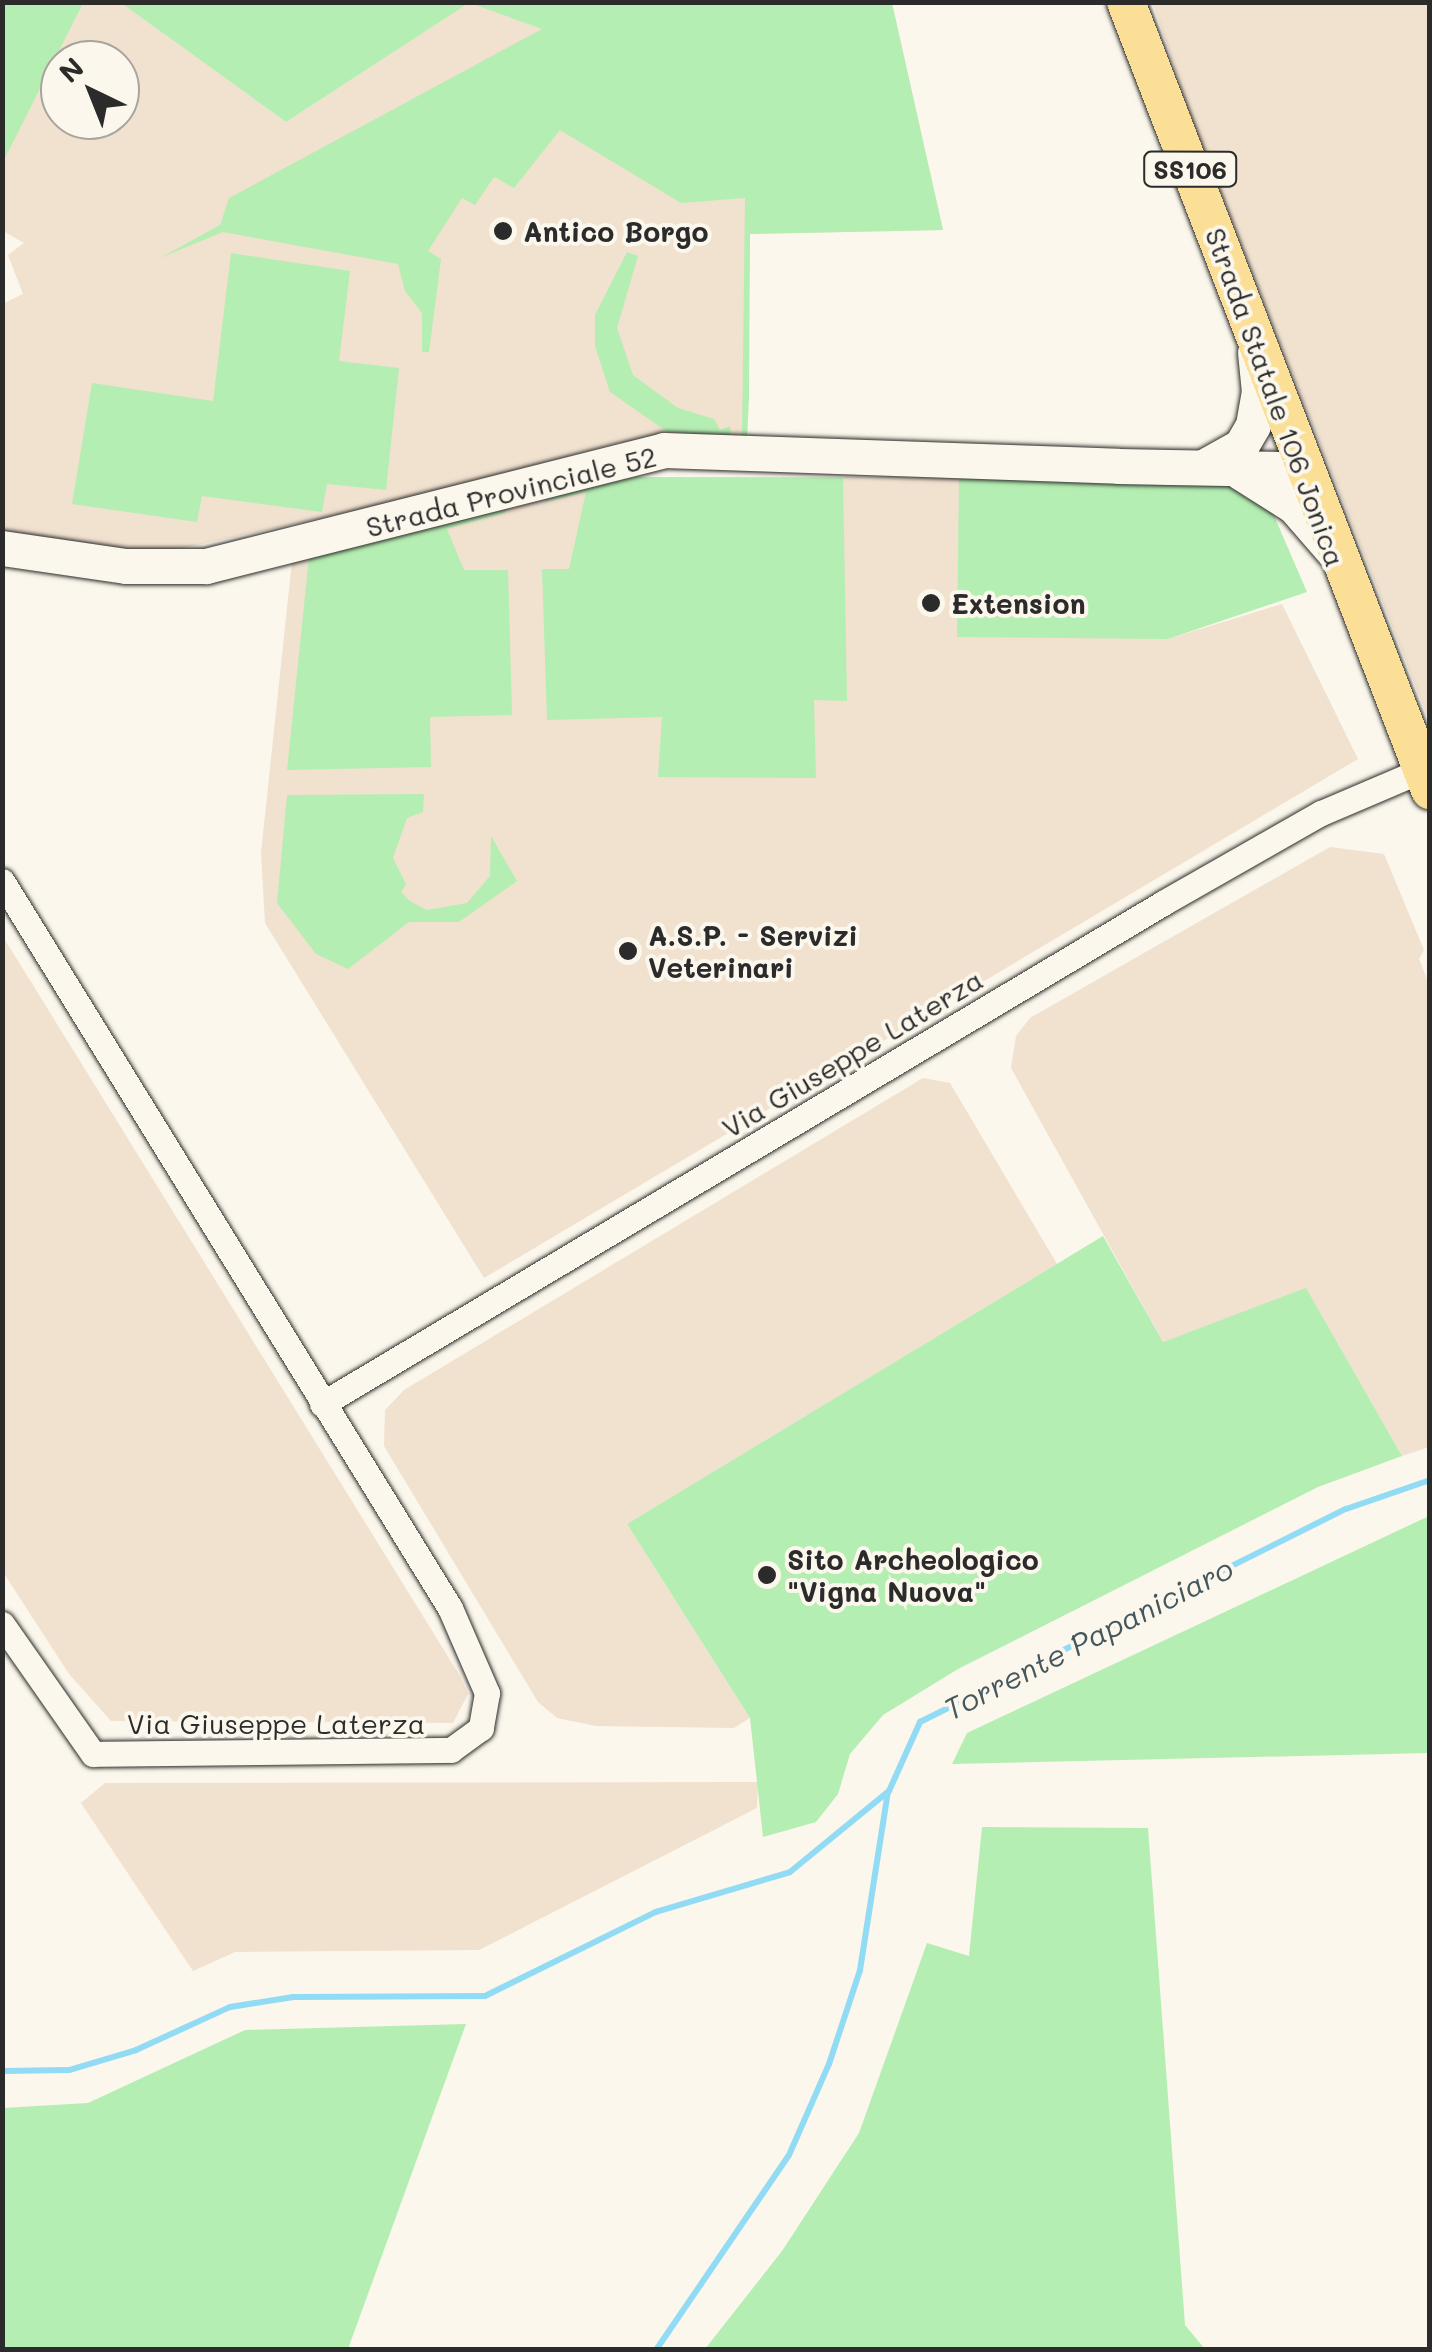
<!DOCTYPE html>
<html>
<head>
<meta charset="utf-8">
<style>
  body { margin:0 }
  #map { position:relative; width:1432px; height:2352px; overflow:hidden; background:#fbf7ec; font-family:Mali,sans-serif }
  div>[style] { position:absolute }
  .built>* { inset:0; background:#f1e1cf }
  .green>* { inset:0; background:#b5eeb2 }
  .stream>* { height:6px; margin:-3px; padding:0 3px; transform-origin:3px; border-radius:3px; background:#92dbf4 }
  .roads { filter:drop-shadow(0 0 2px #2b2b2b) drop-shadow(0 0 2px #2b2b2b) }
  .street>* { height:25px; margin:-12.5px; padding:0 12.5px; transform-origin:12.5px; border-radius:12.5px; background:#fbf7ec }
  .secondary>* { height:35px; margin:-17.5px; padding:0 17.5px; transform-origin:17.5px; border-radius:17.5px; background:#fbf7ec }
  .primary>* { height:38px; margin:-19px; padding:0 19px; transform-origin:19px; border-radius:19px; background:#fbdf96 }
  .dots>* { width:28px; height:28px; translate:-50% -50%; box-sizing:border-box; border:5px solid #fbf7ec; border-radius:50% }
  span { translate:-50% -50%; white-space:nowrap; text-align:center; line-height:1.15; -webkit-text-stroke:8px #fbf7ec; paint-order:stroke }
  .shield-label span { padding:2px 8px; background:#fbf7ec; border:2px solid; border-radius:8px; -webkit-text-stroke-width:0 }
  .shield-label { font-size:25px; color:#2b2b2b; font-weight:700 }
  .poi-label { font-size:28px; color:#2b2b2b; font-weight:700 }
  .left { translate:0 -50%; text-align:left }
  .street-label { font-size:28px; color:#2b2b2b }
  .water-label { font-size:30px; color:#45575d; font-style:italic }
  .frame { position:absolute; inset:0; border:5px solid #2b2b2b; pointer-events:none }
  .north { position:absolute; left:40px; top:40px; width:100px; height:100px; box-sizing:border-box; background:#fbf7ec; border:2px solid #a8a59f; border-radius:50%; rotate:317deg; font-size:28px; font-weight:700; line-height:40px; text-align:center; color:#2b2b2b }
  .north::after { content:''; display:block; margin:auto; width:35px; height:45px; background:#2b2b2b; clip-path:polygon(50% 0,100% 100%,50% 72%,0 100%) }
</style>
</head>
<body>
<div id="map">
  <div class="built">
    <i style="clip-path:polygon(evenodd,3px 3px,121px 3px,286px 122px,469px 3px,543px 29px,892px 3px,943px 230px,750px 234px,747px 439px,621px 442px,421px 496px,175px 550px,137px 553px,3px 531px,2px 304px,23px 294px,8px 255px,24px 243px,3px 231px,3px 3px,60px 60px,120px 60px,120px 120px,60px 120px,60px 60px)"></i>
    <i style="clip-path:polygon(1153px 3px,1429px 3px,1429px 720px,1188px 108px)"></i>
    <i style="clip-path:polygon(638px 477px,959px 477px,1168px 639px,1282px 604px,1358px 759px,484px 1278px,265px 923px,261px 853px,292px 561px,507px 502px)"></i>
    <i style="clip-path:polygon(1330px 847px,1384px 854px,1424px 950px,1419px 959px,1429px 984px,1429px 1447px,1402px 1456px,1306px 1289px,1163px 1342px,1011px 1068px,1016px 1036px,1030px 1018px)"></i>
    <i style="clip-path:polygon(2px 935px,460px 1676px,468px 1694px,453px 1723px,111px 1721px,69px 1674px,3px 1572px)"></i>
    <i style="clip-path:polygon(923px 1078px,950px 1083px,1057px 1264px,627px 1524px,750px 1718px,734px 1728px,596px 1726px,557px 1718px,538px 1702px,384px 1446px,385px 1410px,404px 1390px)"></i>
    <i style="clip-path:polygon(758px 1782px,757px 1808px,479px 1950px,235px 1952px,193px 1971px,81px 1803px,105px 1783px)"></i>
  </div>
  <div class="green">
    <i style="clip-path:polygon(3px 2px,83px 3px,3px 162px,2px 3px)"></i>
    <i style="clip-path:polygon(121px 3px,892px 3px,943px 230px,750px 234px,749px 398px,747px 439px,742px 438px,745px 198px,681px 203px,560px 130px,514px 188px,494px 177px,475px 205px,462px 198px,428px 251px,441px 259px,429px 352px,422px 352px,422px 313px,405px 291px,398px 264px,223px 232px,160px 258px,220px 225px,229px 198px,542px 29px,469px 3px,286px 122px)"></i>
    <i style="clip-path:polygon(627px 252px,638px 256px,617px 328px,633px 375px,678px 408px,714px 419px,720px 430px,730px 426px,731px 438px,666px 431px,610px 392px,595px 346px,595px 315px)"></i>
    <i style="clip-path:polygon(231px 253px,350px 271px,339px 361px,399px 368px,386px 490px,327px 484px,322px 512px,202px 496px,197px 522px,72px 504px,92px 383px,213px 401px)"></i>
    <i style="clip-path:polygon(638px 477px,843px 478px,847px 701px,814px 700px,816px 778px,658px 777px,662px 717px,547px 720px,542px 569px,569px 569px,586px 492px,545px 502px,547px 491px)"></i>
    <i style="clip-path:polygon(959px 477px,1233px 482px,1269px 504px,1307px 592px,1168px 639px,957px 637px)"></i>
    <i style="clip-path:polygon(507px 502px,505px 513px,447px 529px,464px 570px,508px 570px,512px 715px,430px 717px,431px 767px,287px 770px,309px 557px)"></i>
    <i style="clip-path:polygon(424px 794px,423px 812px,407px 818px,393px 858px,406px 884px,401px 892px,410px 901px,427px 910px,467px 903px,490px 876px,491px 836px,517px 881px,459px 922px,409px 922px,348px 969px,316px 954px,277px 903px,287px 795px)"></i>
    <i style="clip-path:polygon(1103px 1236px,1163px 1342px,1306px 1288px,1402px 1456px,1318px 1487px,958px 1669px,883px 1715px,850px 1754px,838px 1794px,816px 1822px,763px 1837px,750px 1718px,627px 1524px)"></i>
    <i style="clip-path:polygon(1429px 1516px,1429px 1753px,952px 1764px,967px 1733px)"></i>
    <i style="clip-path:polygon(982px 1827px,1148px 1828px,1185px 2325px,1205px 2349px,705px 2349px,782px 2251px,859px 2133px,927px 1943px,969px 1956px)"></i>
    <i style="clip-path:polygon(466px 2024px,348px 2349px,3px 2349px,3px 2108px,88px 2103px,245px 2030px)"></i>
  </div>
  <div class="stream">
    <i style="left:2px;top:2071px;width:67px;rotate:-0.9deg"></i>
    <i style="left:69px;top:2070px;width:70px;rotate:-16.6deg"></i>
    <i style="left:136px;top:2050px;width:103px;rotate:-24.6deg"></i>
    <i style="left:230px;top:2007px;width:64px;rotate:-9deg"></i>
    <i style="left:293px;top:1997px;width:192px;rotate:-0.3deg"></i>
    <i style="left:485px;top:1996px;width:191px;rotate:-26.2deg"></i>
    <i style="left:656px;top:1912px;width:140px;rotate:-16.6deg"></i>
    <i style="left:790px;top:1872px;width:128px;rotate:-39.3deg"></i>
    <i style="left:889px;top:1791px;width:76px;rotate:-65.8deg"></i>
    <i style="left:920px;top:1722px;width:476px;rotate:-26.6deg"></i>
    <i style="left:1346px;top:1509px;width:89px;rotate:-19deg"></i>
    <i style="left:656px;top:2350px;width:236px;rotate:-55.7deg"></i>
    <i style="left:789px;top:2155px;width:99px;rotate:-66.3deg"></i>
    <i style="left:829px;top:2064px;width:99px;rotate:-71.7deg"></i>
    <i style="left:860px;top:1970px;width:180px;rotate:-81.1deg"></i>
  </div>
  <div class="roads">
    <div class="street">
      <i style="left:2px;top:881px;width:854px;rotate:58.36deg"></i>
      <i style="left:450px;top:1608px;width:93px;rotate:66.5deg"></i>
      <i style="left:487px;top:1693px;width:36px;rotate:100deg"></i>
      <i style="left:481px;top:1728px;width:37px;rotate:144deg"></i>
      <i style="left:451px;top:1750px;width:358px;rotate:179.4deg"></i>
      <i style="left:93px;top:1754px;width:159px;rotate:-125deg"></i>
      <i style="left:322px;top:1404px;width:979px;rotate:-30.78deg"></i>
      <i style="left:1163px;top:903px;width:182px;rotate:-29.7deg"></i>
      <i style="left:1321px;top:813px;width:110px;rotate:-23.1deg"></i>
    </div>
    <div class="secondary">
      <i style="left:1205px;top:466px;width:41px;rotate:-29.1deg"></i>
      <i style="left:1241px;top:446px;width:24px;rotate:-60deg"></i>
      <i style="left:1253px;top:425px;width:34px;rotate:-80deg"></i>
      <i style="left:1259px;top:392px;width:40px;rotate:-95.7deg"></i>
      <i style="left:1240px;top:472px;width:64px;rotate:32.2deg"></i>
      <i style="left:1294px;top:506px;width:60px;rotate:49.1deg"></i>
      <i style="left:2px;top:548px;width:125px;rotate:8.3deg"></i>
      <i style="left:126px;top:566px;width:80px"></i>
      <i style="left:206px;top:566px;width:472px;rotate:-14.2deg"></i>
      <i style="left:664px;top:450px;width:454px;rotate:2deg"></i>
      <i style="left:1118px;top:466px;width:165px;rotate:1deg"></i>
      <i style="left:1283px;top:469px;width:18px;rotate:-16deg"></i>
    </div>
    <div class="primary">
      <i style="left:1126px;top:2px;width:845px;rotate:68.9deg"></i>
    </div>
  </div>
  <div class="dots">
    <i style="left:503px;top:231px;background:#2b2b2b"></i>
    <i style="left:931px;top:603px;background:#2b2b2b"></i>
    <i style="left:628px;top:951px;background:#2b2b2b"></i>
    <i style="left:767px;top:1575px;background:#2b2b2b"></i>
  </div>
  <div class="shield-label">
    <span style="left:1190px;top:169px">SS106</span>
  </div>
  <div class="poi-label">
    <span class="left" style="left:523px;top:231px">Antico Borgo</span>
    <span class="left" style="left:951px;top:603px">Extension</span>
    <span class="left" style="left:648px;top:951px">A.S.P. - Servizi<br>Veterinari</span>
    <span class="left" style="left:787px;top:1575px">Sito Archeologico<br>"Vigna Nuova"</span>
  </div>
  <div class="street-label">
    <span style="left:1276px;top:397px;rotate:70deg">Strada Statale 106 Jonica</span>
    <span style="left:511px;top:491px;rotate:-14deg">Strada Provinciale 52</span>
    <span style="left:852px;top:1053px;rotate:-31deg">Via Giuseppe Laterza</span>
    <span style="left:276px;top:1723px">Via Giuseppe Laterza</span>
  </div>
  <div class="water-label">
    <span style="left:1088px;top:1638px;rotate:-27deg">Torrente Papaniciaro</span>
  </div>
  <div class="frame"></div>
  <div class="north">N</div>
</div>
</body>
</html>
